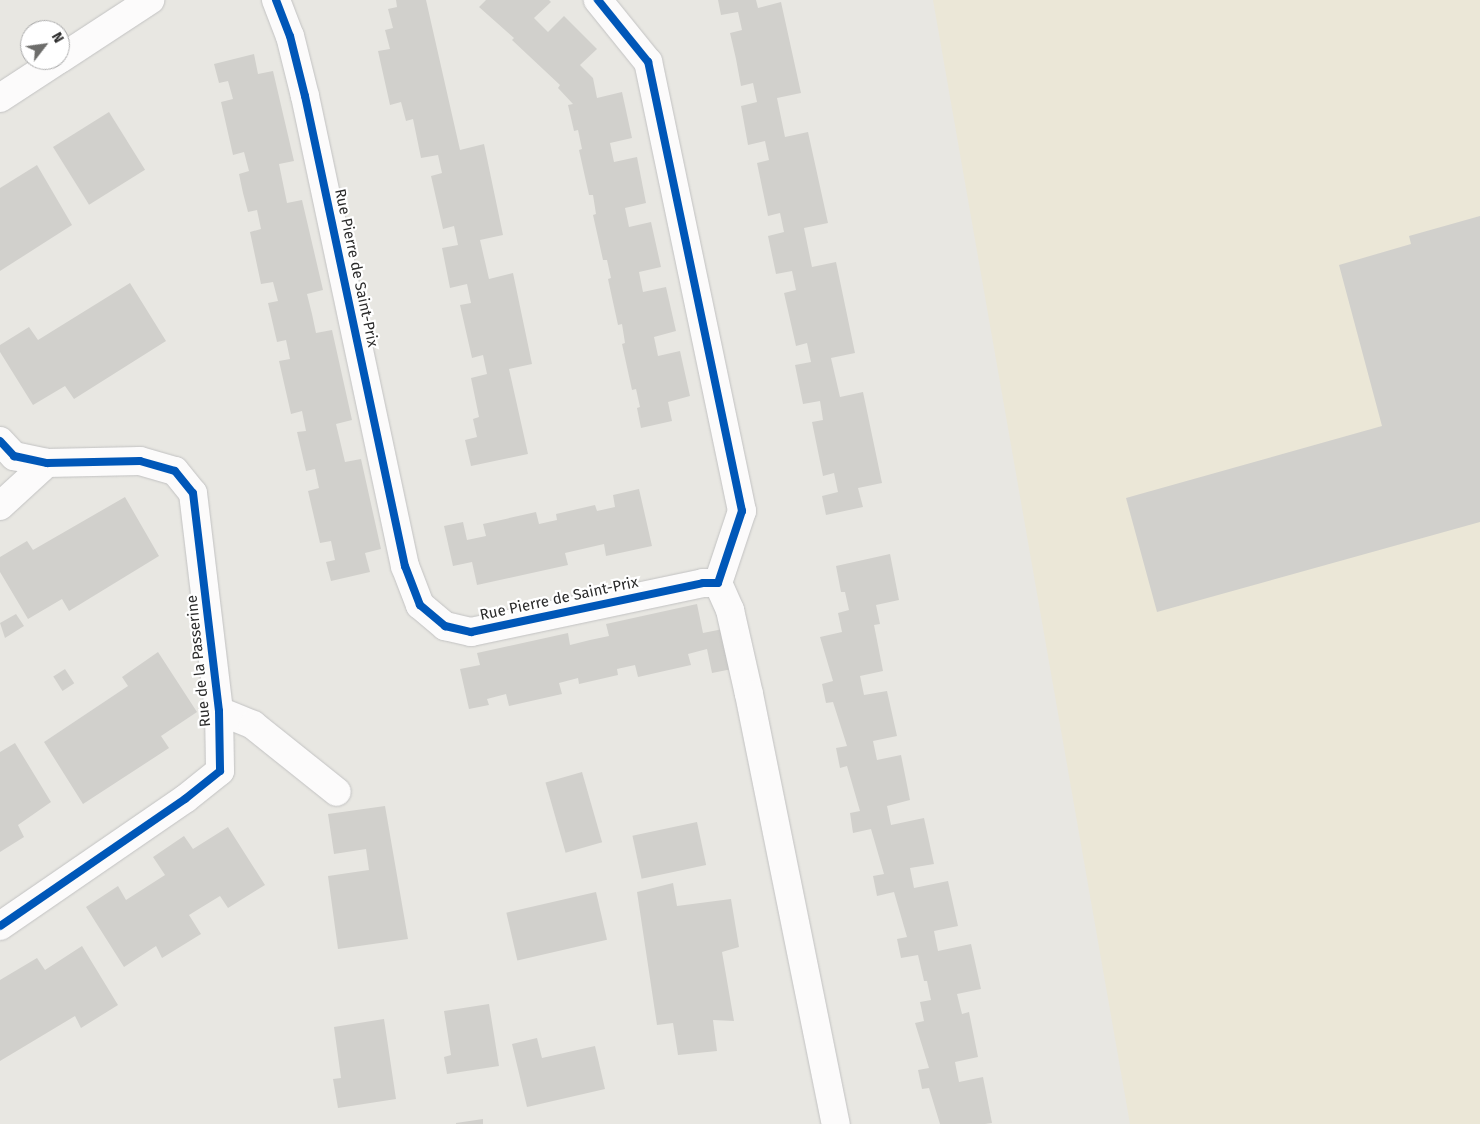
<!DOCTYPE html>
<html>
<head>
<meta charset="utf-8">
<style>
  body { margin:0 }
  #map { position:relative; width:1480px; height:1124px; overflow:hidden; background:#e8e7e2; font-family:"Fira Sans",sans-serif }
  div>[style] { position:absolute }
  .education>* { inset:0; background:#ebe7d7 }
  .building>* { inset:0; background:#d1d0cc; transform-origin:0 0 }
  .roads { filter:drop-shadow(0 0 1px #c2c2c2) drop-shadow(0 0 1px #c2c2c2) }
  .street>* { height:28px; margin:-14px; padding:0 14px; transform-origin:14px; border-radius:14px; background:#fcfbfb }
  .cycleway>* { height:8px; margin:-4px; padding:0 4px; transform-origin:4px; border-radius:4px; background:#0057b8 }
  span { translate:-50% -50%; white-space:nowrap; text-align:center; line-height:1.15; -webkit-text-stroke:4.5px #fff; paint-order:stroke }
  .street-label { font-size:15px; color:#2b2b2b }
  .north { position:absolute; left:20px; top:20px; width:50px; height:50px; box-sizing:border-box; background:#fff; border:1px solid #aaa; border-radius:50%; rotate:60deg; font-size:14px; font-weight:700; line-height:20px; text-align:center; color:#2b2b2b }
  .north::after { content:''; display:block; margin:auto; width:18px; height:22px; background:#6d6d6b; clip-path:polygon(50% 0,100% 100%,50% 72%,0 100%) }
</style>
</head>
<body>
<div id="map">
  <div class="education">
    <i style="clip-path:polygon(933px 0,1480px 0,1480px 1124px,1130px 1124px)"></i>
  </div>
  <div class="building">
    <i style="clip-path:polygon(396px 0,426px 0,460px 150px,484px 144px,503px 235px,480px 240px,489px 279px,513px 273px,532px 364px,509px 369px,528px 454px,471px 466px,465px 440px,477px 437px,473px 419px,479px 417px,471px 378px,487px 374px,483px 355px,472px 358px,460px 305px,471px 303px,467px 284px,450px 288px,442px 248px,458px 245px,454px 226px,443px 229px,431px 176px,442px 173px,438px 155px,421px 158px,413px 119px,406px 121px,401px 102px,390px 105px,378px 51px,390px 49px,385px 30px,393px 28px,388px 9px,397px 7px)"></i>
    <i style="clip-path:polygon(486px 0,549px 0,551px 2px,534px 18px,548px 32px,564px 16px,597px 49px,580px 65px,593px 78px,597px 98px,622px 92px,632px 138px,610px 143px,614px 162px,637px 157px,646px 203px,625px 208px,629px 227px,651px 222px,661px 267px,639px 272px,643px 292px,666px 287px,676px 331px,654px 337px,658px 356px,680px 351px,690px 396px,668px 402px,672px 421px,641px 428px,637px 408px,640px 407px,636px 389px,632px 390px,622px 344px,625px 343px,622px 324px,618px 325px,608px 279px,611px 278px,607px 260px,603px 260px,593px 215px,596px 214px,593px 195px,589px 195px,579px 150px,582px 149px,578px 130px,574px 131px,568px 105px,573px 104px,558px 88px,560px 85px,512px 40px,514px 38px,479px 7px)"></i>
    <i style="clip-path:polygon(718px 0,756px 0,758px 8px,781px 2px,801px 93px,777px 98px,785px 137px,808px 132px,828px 223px,804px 228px,812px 267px,836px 262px,855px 353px,831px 358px,840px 397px,863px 392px,882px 483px,858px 488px,863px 507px,826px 515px,822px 496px,838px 492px,834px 473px,823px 476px,812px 422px,823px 420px,820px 401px,803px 404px,795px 365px,811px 362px,807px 343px,796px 346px,784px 293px,796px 290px,792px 271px,776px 274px,768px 236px,784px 232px,780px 213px,768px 216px,757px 163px,769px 160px,765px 141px,748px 145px,741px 106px,757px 102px,753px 83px,741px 86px,736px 59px,730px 33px,742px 30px,738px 12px,721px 15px)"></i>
    <i style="clip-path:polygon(254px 54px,258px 74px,273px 71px,294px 161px,279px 164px,287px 203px,302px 200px,323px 290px,307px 294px,312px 314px,316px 333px,332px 330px,352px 420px,336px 424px,345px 462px,361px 459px,381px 549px,365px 553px,370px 572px,331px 581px,326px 562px,335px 560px,331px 541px,320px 543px,308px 491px,319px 488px,315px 469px,306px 471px,297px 432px,306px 431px,302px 411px,291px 414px,279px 361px,290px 359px,286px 340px,277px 342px,268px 303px,278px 301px,273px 282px,261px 284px,250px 232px,261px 229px,257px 210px,248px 212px,243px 193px,239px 174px,249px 171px,244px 152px,233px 155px,221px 102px,233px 99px,228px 81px,219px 83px,214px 64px)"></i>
    <i style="left:109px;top:112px;width:68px;height:66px;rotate:58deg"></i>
    <i style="clip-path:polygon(37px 165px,72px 225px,0 271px,0 188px)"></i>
    <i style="clip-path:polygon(1480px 216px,1480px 522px,1157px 612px,1126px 498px,1382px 426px,1339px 265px,1411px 244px,1409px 236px)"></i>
    <i style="clip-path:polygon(130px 283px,166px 341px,74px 399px,65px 386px,33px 405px,0 352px,0 345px,29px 327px,38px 340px)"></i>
    <i style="clip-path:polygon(639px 489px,652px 546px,606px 556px,604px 544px,565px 553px,568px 565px,477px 585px,472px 562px,453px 566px,444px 526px,463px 522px,467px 540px,486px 536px,483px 524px,536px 512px,539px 524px,557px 520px,556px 514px,595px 505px,597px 511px,615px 507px,613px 495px)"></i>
    <i style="clip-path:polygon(125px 497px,159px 556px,69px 611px,62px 599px,28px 619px,0 572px,0 557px,27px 541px,33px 550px)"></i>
    <i style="clip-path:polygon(890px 554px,899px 600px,876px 605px,880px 624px,874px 625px,883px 671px,860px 676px,864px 695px,887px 691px,897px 736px,873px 741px,877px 760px,901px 755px,910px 800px,887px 806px,891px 825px,924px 818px,934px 864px,910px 868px,914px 888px,948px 881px,958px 926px,934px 931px,938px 951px,971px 944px,981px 989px,957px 994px,962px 1014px,969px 1012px,978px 1057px,955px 1062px,959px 1082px,983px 1077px,992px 1123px,985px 1124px,940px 1124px,929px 1088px,922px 1089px,918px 1070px,929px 1068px,915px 1023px,924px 1021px,920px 1002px,931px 1000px,927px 981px,924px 981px,918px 955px,901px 958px,897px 939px,907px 937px,894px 892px,877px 896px,873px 876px,884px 874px,871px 829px,853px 833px,850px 813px,860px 811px,847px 766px,840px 768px,836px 748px,847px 746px,833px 702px,826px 703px,822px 684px,833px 681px,820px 637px,842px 632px,838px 613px,849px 610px,845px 592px,841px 592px,836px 566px)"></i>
    <i style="clip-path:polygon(697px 604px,703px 633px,723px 629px,732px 669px,712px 673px,707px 649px,688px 654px,691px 665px,638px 677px,635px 665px,617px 669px,618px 675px,579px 684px,578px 678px,559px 683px,562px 694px,509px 706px,506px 694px,487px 699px,489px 705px,469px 709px,460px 669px,480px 665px,477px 653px,568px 633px,570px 645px,590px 640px,609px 636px,606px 624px)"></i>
    <i style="clip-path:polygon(16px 614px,24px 626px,5px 638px,0 623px)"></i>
    <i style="clip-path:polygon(158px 652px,197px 712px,161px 736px,169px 748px,83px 804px,44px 742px,128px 686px,122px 677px)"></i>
    <i style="left:65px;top:669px;width:17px;height:14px;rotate:57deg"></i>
    <i style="clip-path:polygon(15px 743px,51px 802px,18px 825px,24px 837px,0 852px,0 752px)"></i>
    <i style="left:582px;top:772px;width:73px;height:38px;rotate:74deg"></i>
    <i style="clip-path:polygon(385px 806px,408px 939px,338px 949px,328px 876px,369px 870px,366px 849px,334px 854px,328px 814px)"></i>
    <i style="left:697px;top:822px;width:44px;height:66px;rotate:78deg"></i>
    <i style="clip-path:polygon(228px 827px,265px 885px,228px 908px,220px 896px,189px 915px,201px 934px,162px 958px,156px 946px,124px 967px,86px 907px,118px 886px,126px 900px,165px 875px,153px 857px,184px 836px,193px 849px)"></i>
    <i style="clip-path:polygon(673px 883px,677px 906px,731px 899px,739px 947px,722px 952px,734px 1021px,713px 1020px,717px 1051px,678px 1055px,673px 1023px,657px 1025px,637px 892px)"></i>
    <i style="left:596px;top:892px;width:49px;height:92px;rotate:77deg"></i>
    <i style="clip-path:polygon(82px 946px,118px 1005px,81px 1028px,75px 1016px,0 1061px,0 980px,37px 958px,45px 970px)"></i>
    <i style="clip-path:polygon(489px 1004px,499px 1066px,447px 1074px,444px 1057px,451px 1055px,444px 1011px)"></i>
    <i style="clip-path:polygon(384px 1019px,396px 1099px,338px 1108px,333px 1079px,341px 1078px,334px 1027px)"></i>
    <i style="clip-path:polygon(537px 1038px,542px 1058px,595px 1046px,605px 1089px,527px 1107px,512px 1044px)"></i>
    <i style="clip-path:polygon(483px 1119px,483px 1124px,456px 1124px,456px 1123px)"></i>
  </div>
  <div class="roads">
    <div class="street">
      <i style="left:276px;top:0;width:39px;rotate:69deg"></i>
      <i style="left:290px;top:36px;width:62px;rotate:76deg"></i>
      <i style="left:305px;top:96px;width:481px;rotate:78deg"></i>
      <i style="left:405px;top:566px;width:42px;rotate:69deg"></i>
      <i style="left:420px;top:605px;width:33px;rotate:40deg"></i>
      <i style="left:445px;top:626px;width:27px;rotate:13deg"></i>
      <i style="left:471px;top:632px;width:237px;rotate:-11.9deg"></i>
      <i style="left:703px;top:583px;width:15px"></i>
      <i style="left:718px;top:583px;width:76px;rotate:-71.6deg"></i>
      <i style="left:742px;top:511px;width:459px;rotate:-101.8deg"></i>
      <i style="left:648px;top:62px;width:80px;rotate:-128.9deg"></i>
      <i style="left:60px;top:59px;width:108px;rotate:-33.2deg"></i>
      <i style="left:0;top:98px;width:69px;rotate:-33.2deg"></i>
      <i style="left:0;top:441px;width:21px;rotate:47deg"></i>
      <i style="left:14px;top:456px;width:34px;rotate:12deg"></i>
      <i style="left:47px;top:463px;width:93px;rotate:-1.2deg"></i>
      <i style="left:140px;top:461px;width:36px;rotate:16deg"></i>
      <i style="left:175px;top:471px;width:28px;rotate:51deg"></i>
      <i style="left:193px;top:493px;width:220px;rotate:83.2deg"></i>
      <i style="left:219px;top:711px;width:60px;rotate:89deg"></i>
      <i style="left:220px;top:771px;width:45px;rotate:141.3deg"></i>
      <i style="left:185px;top:799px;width:224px;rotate:145.5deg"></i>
      <i style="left:0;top:506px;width:64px;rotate:-42.5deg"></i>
      <i style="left:718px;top:583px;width:30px;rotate:66deg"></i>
      <i style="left:730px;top:610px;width:86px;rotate:77.3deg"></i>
      <i style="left:749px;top:694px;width:439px;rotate:78.6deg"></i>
      <i style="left:219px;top:711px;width:37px;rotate:22deg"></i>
      <i style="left:253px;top:725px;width:107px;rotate:38.6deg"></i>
    </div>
  </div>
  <div class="cycleway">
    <i style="left:276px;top:0;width:39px;rotate:69deg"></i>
    <i style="left:290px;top:36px;width:62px;rotate:76deg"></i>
    <i style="left:305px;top:96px;width:481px;rotate:78deg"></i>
    <i style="left:405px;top:566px;width:42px;rotate:69deg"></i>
    <i style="left:420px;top:605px;width:33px;rotate:40deg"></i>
    <i style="left:445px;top:626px;width:27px;rotate:13deg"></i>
    <i style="left:471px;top:632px;width:237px;rotate:-11.9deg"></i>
    <i style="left:703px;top:583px;width:15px"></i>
    <i style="left:718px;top:583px;width:76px;rotate:-71.6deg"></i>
    <i style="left:742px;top:511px;width:459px;rotate:-101.8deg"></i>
    <i style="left:648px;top:62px;width:80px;rotate:-128.9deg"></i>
    <i style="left:0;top:441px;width:21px;rotate:47deg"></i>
    <i style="left:14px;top:456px;width:34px;rotate:12deg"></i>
    <i style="left:47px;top:463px;width:93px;rotate:-1.2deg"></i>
    <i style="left:140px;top:461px;width:36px;rotate:16deg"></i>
    <i style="left:175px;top:471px;width:28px;rotate:51deg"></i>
    <i style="left:193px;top:493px;width:220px;rotate:83.2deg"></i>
    <i style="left:219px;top:711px;width:60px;rotate:89deg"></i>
    <i style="left:220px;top:771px;width:45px;rotate:141.3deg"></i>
    <i style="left:185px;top:799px;width:224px;rotate:145.5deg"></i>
  </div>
  <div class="street-label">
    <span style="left:356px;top:268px;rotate:78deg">Rue Pierre de Saint-Prix</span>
    <span style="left:559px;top:599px;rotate:-12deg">Rue Pierre de Saint-Prix</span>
    <span style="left:199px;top:661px;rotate:-96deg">Rue de la Passerine</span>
  </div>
  <div class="north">N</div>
</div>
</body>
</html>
